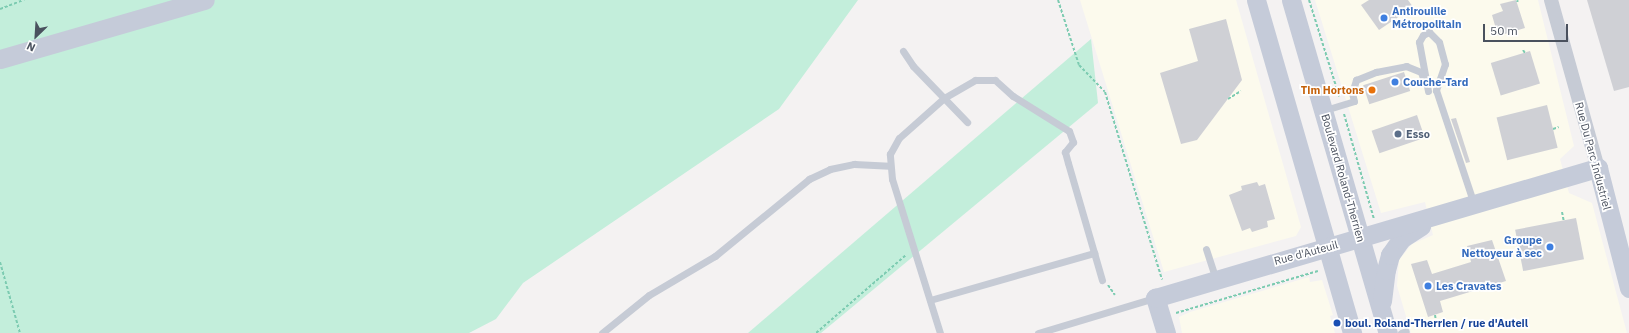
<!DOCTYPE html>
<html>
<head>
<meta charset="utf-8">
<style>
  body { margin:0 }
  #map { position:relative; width:1629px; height:333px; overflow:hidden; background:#f4f2f2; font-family:"IBM Plex Sans",sans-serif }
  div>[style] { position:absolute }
  .commercial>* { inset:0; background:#fcfaed }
  .green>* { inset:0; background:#c3eedb }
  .building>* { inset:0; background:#cfd0d5; transform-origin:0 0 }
  .path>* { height:2px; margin-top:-1px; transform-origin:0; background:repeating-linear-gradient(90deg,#7ccbb1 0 3px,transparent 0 5px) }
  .lane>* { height:7px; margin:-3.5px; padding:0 3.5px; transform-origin:3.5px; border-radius:3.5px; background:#c6cbd5 }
  .street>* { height:14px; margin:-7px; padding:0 7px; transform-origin:7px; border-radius:7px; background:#c6cbd5 }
  .secondary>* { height:19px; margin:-9.5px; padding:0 9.5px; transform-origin:9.5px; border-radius:9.5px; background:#c5cbd9 }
  .dots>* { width:11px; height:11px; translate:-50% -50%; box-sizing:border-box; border:2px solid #fff; border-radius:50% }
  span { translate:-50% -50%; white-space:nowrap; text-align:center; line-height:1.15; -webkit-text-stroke:3.5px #fff; paint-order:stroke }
  .shop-label { font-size:11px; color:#366cbe; font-weight:700 }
  .left { translate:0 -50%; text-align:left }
  .right { translate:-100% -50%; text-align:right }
  .food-label { font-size:11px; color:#c56008; font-weight:700 }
  .service-label { font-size:11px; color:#4e5e75; font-weight:700 }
  .street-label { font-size:11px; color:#4a515e }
  .transit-label { font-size:11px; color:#164399; font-weight:700 }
  .north { position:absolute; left:16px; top:16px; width:40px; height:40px; -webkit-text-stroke:3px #fff; paint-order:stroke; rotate:205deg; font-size:11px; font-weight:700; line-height:16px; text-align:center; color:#4a515e }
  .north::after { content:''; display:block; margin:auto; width:14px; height:18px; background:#4a515e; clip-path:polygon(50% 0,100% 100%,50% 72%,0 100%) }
  .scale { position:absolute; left:1483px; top:24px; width:85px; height:18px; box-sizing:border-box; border:2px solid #4a515e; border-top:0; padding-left:5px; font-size:12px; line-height:14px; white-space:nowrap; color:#4a515e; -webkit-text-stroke:3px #fff; paint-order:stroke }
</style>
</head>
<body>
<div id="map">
  <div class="commercial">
    <i style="clip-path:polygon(1080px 0,1236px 0,1301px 227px,1296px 236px,1164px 272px)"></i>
    <i style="clip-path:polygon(1315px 0,1538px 0,1574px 146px,1560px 159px,1569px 193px,1592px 203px,1627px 333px,1411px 333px,1397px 286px,1399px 260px,1412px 244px,1433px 235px,1425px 202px,1381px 213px)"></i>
    <i style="clip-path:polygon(1309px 277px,1310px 282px,1322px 280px,1333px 315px,1330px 316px,1335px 333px,1182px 333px,1179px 317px,1190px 312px)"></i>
  </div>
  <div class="green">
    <i style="clip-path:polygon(0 0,858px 0,779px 109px,523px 283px,496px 319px,469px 333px,0 333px)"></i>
    <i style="clip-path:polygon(1091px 39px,1098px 103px,821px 333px,748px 333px)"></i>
  </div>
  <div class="building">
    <i style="clip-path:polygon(1369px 0,1408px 0,1413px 7px,1379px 30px,1361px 5px)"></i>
    <i style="clip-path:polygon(1516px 0,1525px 28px,1498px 36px,1492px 15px,1503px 11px,1500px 4px)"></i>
    <i style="clip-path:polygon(1587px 0,1629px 0,1629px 87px,1614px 91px)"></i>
    <i style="clip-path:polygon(1226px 19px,1242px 80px,1197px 140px,1181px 144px,1160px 73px,1198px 61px,1189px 29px)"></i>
    <i style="left:1530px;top:51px;width:34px;height:41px;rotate:73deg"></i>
    <i style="left:1404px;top:72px;width:20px;height:43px;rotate:72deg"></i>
    <i style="left:1547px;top:105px;width:44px;height:52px;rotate:76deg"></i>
    <i style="left:1417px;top:115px;width:24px;height:48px;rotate:71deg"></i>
    <i style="clip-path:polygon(1456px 118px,1470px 162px,1466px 163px,1451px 119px)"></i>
    <i style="clip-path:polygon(1257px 182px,1259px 186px,1265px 184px,1275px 219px,1267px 221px,1268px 227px,1252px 232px,1250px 228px,1242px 231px,1229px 195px,1242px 190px,1241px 186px)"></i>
    <i style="left:1576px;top:218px;width:42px;height:62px;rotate:79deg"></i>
    <i style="clip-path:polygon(1492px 240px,1506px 281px,1440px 301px,1443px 312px,1428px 317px,1411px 264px,1427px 260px,1432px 274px,1471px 262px,1467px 246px)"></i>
  </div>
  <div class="path">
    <i style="left:1058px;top:0;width:68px;rotate:72.1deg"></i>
    <i style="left:1079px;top:65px;width:37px;rotate:46deg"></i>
    <i style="left:1105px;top:92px;width:196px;rotate:73.1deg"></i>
    <i style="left:1309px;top:0;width:101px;rotate:72.6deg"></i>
    <i style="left:1517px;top:2px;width:2px;rotate:-63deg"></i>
    <i style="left:0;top:9px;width:26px;rotate:-21deg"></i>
    <i style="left:1523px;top:50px;width:4px;rotate:56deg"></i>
    <i style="left:1228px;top:99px;width:15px;rotate:-32deg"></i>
    <i style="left:1344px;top:114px;width:109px;rotate:74.1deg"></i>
    <i style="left:1553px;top:129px;width:6px;rotate:-18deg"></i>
    <i style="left:1562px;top:212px;width:10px;rotate:79deg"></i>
    <i style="left:0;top:262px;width:74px;rotate:74.3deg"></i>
    <i style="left:1108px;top:285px;width:12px;rotate:55deg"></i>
    <i style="left:1176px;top:313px;width:148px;rotate:-16.5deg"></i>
    <i style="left:1435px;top:315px;width:6px;rotate:81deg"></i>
    <i style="left:816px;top:333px;width:119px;rotate:-40.9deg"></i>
  </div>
  <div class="lane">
    <i style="left:903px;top:51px;width:18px;rotate:56deg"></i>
    <i style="left:913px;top:66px;width:78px;rotate:46deg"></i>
    <i style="left:1428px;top:91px;width:50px;rotate:-100.4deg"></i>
    <i style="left:1419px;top:42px;width:8px;rotate:-60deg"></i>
    <i style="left:1423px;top:35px;width:7px;rotate:-27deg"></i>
    <i style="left:1429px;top:32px;width:14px;rotate:45deg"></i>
    <i style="left:1439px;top:42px;width:23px;rotate:75deg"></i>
    <i style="left:1445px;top:64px;width:28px;rotate:109deg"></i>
    <i style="left:1436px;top:90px;width:120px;rotate:71.6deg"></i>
    <i style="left:1325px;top:110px;width:30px;rotate:-17deg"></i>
    <i style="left:1354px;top:101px;width:8px;rotate:-104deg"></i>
    <i style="left:1352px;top:93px;width:14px;rotate:-73deg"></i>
    <i style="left:1356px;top:80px;width:22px;rotate:-22deg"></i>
    <i style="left:1376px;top:72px;width:31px;rotate:-11deg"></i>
    <i style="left:1406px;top:66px;width:16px;rotate:22deg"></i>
    <i style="left:1421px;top:72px;width:6px;rotate:72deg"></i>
    <i style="left:1206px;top:249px;width:32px;rotate:72deg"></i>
    <i style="left:930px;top:300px;width:171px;rotate:-16deg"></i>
    <i style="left:602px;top:333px;width:60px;rotate:-39deg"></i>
    <i style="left:649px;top:295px;width:77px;rotate:-30.6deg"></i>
    <i style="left:715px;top:256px;width:122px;rotate:-39.3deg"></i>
    <i style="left:809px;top:179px;width:23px;rotate:-25deg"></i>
    <i style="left:830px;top:169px;width:25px;rotate:-12deg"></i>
    <i style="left:854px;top:164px;width:35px;rotate:3deg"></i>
    <i style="left:940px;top:333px;width:161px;rotate:-107.3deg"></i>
    <i style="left:892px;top:179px;width:25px;rotate:-95deg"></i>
    <i style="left:890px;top:154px;width:18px;rotate:-61deg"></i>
    <i style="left:899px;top:138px;width:60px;rotate:-41.6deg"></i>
    <i style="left:944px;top:98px;width:36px;rotate:-30deg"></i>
    <i style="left:975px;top:80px;width:20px"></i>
    <i style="left:995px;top:80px;width:24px;rotate:42deg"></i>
    <i style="left:1013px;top:96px;width:66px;rotate:32deg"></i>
    <i style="left:1069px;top:131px;width:12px;rotate:70deg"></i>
    <i style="left:1073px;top:142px;width:13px;rotate:129deg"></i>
    <i style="left:1065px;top:152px;width:11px;rotate:75deg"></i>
    <i style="left:1068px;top:163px;width:122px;rotate:73.8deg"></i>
    <i style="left:1038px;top:333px;width:121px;rotate:-16.8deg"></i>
    <i style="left:1401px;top:333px;width:5px;rotate:-22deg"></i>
  </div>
  <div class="street">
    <i style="left:1551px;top:0;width:174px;rotate:74.4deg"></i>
  </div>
  <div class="secondary">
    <i style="left:1256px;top:0;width:347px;rotate:73.9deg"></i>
    <i style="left:1291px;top:0;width:347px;rotate:73.8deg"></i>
    <i style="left:0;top:59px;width:213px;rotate:-16.1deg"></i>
    <i style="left:1382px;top:301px;width:31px;rotate:-83deg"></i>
    <i style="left:1386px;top:270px;width:16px;rotate:-75deg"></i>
    <i style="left:1390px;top:255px;width:19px;rotate:-55deg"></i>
    <i style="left:1401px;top:239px;width:24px;rotate:-33deg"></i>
    <i style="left:1166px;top:333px;width:37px;rotate:-107deg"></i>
    <i style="left:1155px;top:298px;width:462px;rotate:-16.4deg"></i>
    <i style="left:1598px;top:168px;width:124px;rotate:75.5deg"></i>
  </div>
  <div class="dots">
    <i style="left:1384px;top:18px;background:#3f7fe0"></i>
    <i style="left:1395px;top:82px;background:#3f7fe0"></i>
    <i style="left:1372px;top:90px;background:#e8710a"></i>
    <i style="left:1398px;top:134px;background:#5c6f8a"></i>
    <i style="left:1550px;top:247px;background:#3f7fe0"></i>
    <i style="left:1428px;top:286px;background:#3f7fe0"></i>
    <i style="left:1337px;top:323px;background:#1a4fb4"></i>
  </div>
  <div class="shop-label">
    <span class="left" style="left:1392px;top:18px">Antirouille<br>Métropolitain</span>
    <span class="left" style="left:1403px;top:82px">Couche-Tard</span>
    <span class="right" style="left:1542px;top:247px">Groupe<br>Nettoyeur à sec</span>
    <span class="left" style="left:1436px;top:286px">Les Cravates</span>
  </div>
  <div class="food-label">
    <span class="right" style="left:1364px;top:90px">Tim Hortons</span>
  </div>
  <div class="service-label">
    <span class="left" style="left:1406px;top:134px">Esso</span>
  </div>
  <div class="street-label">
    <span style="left:1593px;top:156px;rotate:75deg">Rue Du Parc Industriel</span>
    <span style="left:1343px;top:178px;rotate:74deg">Boulevard Roland-Therrien</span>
    <span style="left:1306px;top:253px;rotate:-15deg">Rue d'Auteuil</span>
  </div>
  <div class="transit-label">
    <span class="left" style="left:1345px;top:323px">boul. Roland-Therrien / rue d'Auteil</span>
  </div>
  <div class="north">N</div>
  <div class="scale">50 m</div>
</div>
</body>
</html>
